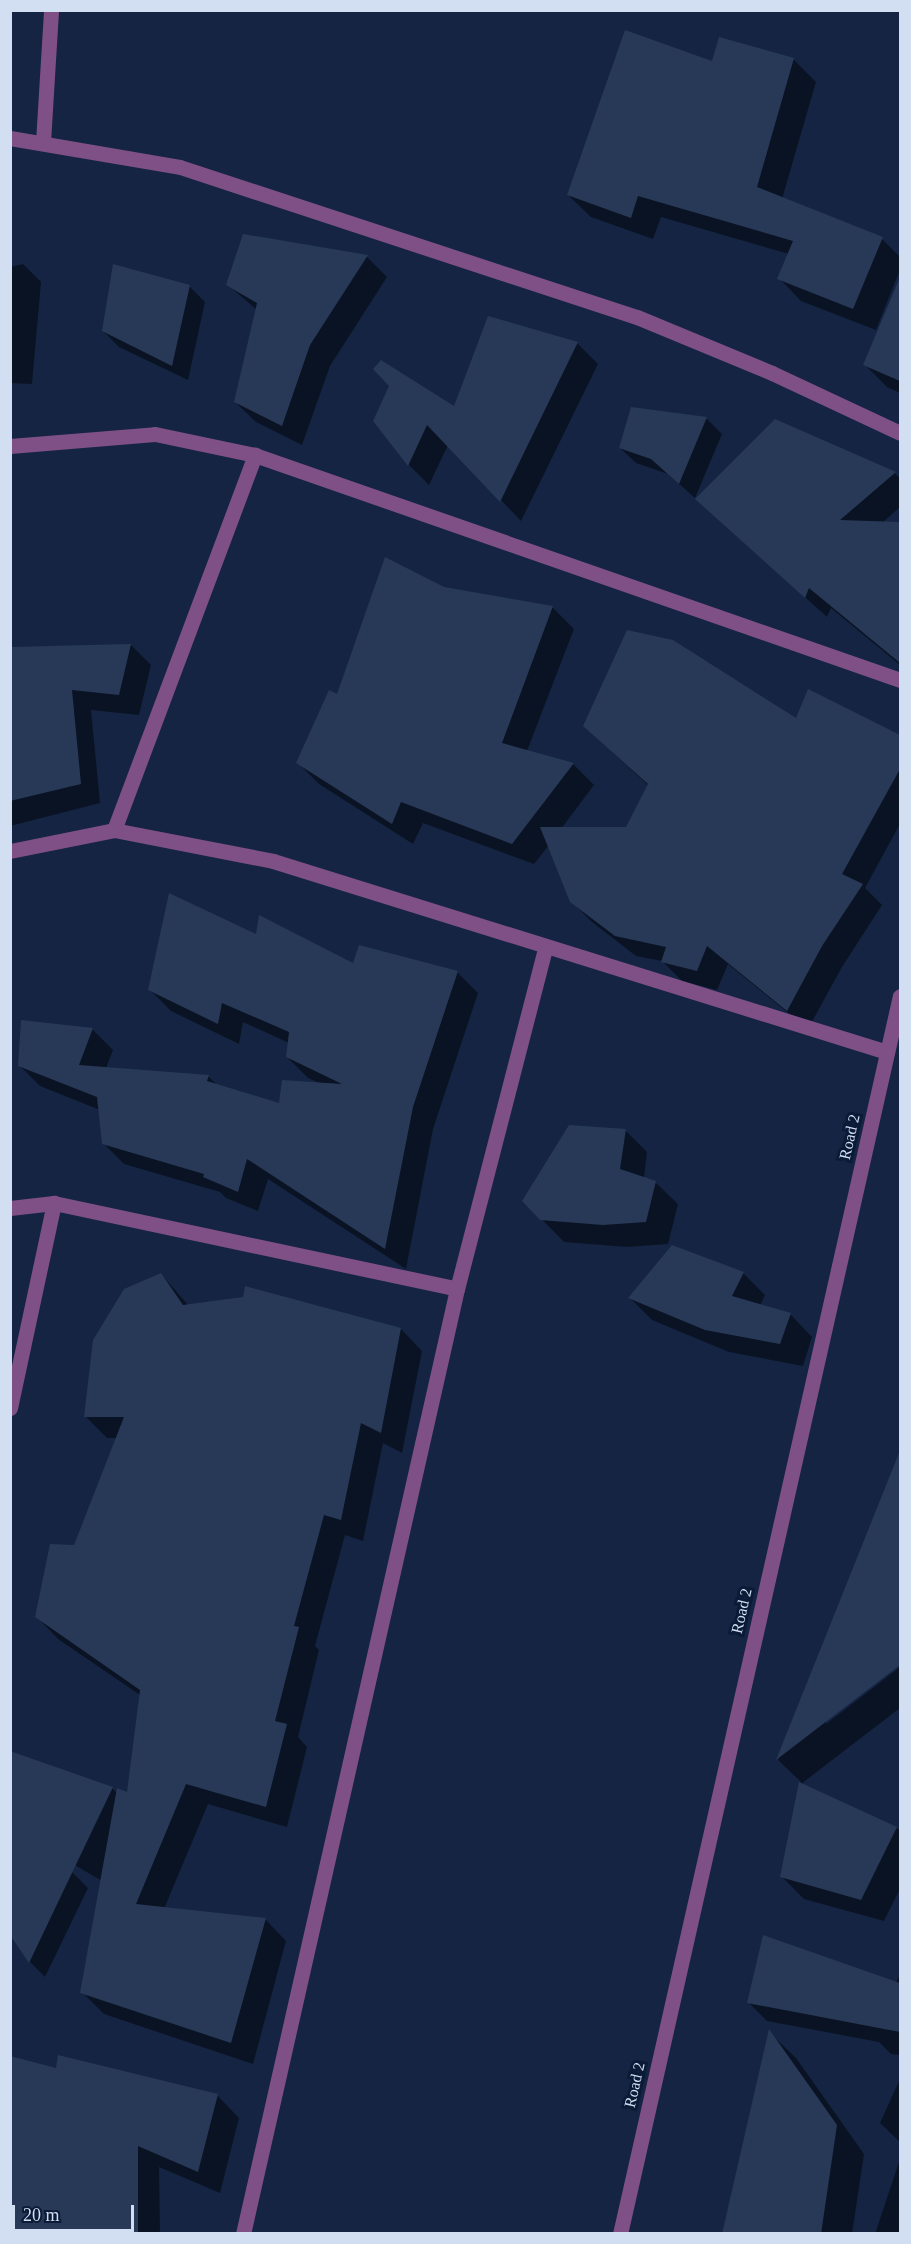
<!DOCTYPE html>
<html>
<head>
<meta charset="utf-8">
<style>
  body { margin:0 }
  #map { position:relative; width:911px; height:2244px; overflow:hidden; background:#142442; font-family:"Times New Roman",serif }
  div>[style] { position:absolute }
  .shadow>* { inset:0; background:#0007 }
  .building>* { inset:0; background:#283958 }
  .minor>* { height:15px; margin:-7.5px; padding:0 7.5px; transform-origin:7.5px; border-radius:7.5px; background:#7f5085 }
  .tertiary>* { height:15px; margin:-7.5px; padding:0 7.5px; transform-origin:7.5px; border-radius:7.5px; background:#7f5085 }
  span { translate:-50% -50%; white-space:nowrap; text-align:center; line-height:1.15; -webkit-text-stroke:6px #0b1a37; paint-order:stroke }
  .street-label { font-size:16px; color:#d2def2 }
  .frame { position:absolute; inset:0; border:12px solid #d2def2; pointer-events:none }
  .scale { position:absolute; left:12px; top:2205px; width:122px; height:27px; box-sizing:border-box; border:3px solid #d2def2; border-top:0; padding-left:8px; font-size:18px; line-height:21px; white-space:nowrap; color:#d2def2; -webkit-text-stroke:4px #0b1a37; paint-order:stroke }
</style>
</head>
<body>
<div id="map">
  <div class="shadow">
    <i style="clip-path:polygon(794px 60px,816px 82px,782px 199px,882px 239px,900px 257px,900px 270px,876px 330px,801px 301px,779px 278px,789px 254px,661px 217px,653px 239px,591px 217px,568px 195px,713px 63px)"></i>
    <i style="clip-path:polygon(244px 235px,367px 257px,387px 277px,330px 366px,302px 445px,256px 422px,235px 402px,257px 310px,228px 285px)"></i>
    <i style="clip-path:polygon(23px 264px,41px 282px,32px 384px,10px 383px,10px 267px)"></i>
    <i style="clip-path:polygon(189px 286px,205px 302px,188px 380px,119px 347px,103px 331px)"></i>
    <i style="clip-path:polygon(890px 304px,900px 308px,900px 393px,887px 387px,865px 365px)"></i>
    <i style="clip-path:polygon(577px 343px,598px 364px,521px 521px,448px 445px,429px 485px,409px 465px,375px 421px,455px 409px)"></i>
    <i style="clip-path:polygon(632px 409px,707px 419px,722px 434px,695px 498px,668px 474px,636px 463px,620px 448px)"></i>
    <i style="clip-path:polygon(775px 421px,895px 473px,900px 479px,900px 507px,882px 523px,900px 524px,900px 665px,831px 608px,827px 617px,719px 520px)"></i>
    <i style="clip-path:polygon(443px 589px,552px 607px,574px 629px,527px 751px,573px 764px,594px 785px,561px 829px,627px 829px,649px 786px,584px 726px,797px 720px,809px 691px,900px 737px,900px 824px,865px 888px,882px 905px,842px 967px,808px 1029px,728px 964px,717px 990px,682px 981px,662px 961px,636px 956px,592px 922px,571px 901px,549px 845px,534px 864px,423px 823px,413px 844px,319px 784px,298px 763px,338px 696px)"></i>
    <i style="clip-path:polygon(131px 645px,151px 665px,139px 715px,91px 710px,100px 803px,10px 826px,11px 648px)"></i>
    <i style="clip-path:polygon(257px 936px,354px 965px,457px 972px,478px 993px,433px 1129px,406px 1269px,268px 1179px,258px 1211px,226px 1198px,220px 1192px,124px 1164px,103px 1143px,100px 1110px,40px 1086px,19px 1065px,92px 1029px,113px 1050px,106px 1068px,208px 1076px,218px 1086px,280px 1104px,322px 1084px,308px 1078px,287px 1057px,289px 1043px,243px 1022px,239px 1044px,171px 1011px,150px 990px)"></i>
    <i style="clip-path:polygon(625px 1130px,647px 1152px,644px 1178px,655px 1182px,678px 1204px,668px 1244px,627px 1247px,564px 1242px,524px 1201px)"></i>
    <i style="clip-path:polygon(743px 1273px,765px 1295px,760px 1306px,790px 1314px,812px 1337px,803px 1366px,729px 1352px,652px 1320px,630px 1298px)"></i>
    <i style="clip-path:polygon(161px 1274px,189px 1306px,401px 1329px,422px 1351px,402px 1453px,383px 1443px,363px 1541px,345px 1535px,315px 1646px,319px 1650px,298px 1737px,307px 1747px,287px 1827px,208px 1804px,164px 1909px,265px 1919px,286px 1941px,253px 2064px,104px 2014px,82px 1992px,102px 1881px,10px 1827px,112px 1788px,118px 1794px,128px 1794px,140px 1695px,58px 1639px,37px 1617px,75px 1546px,118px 1438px,107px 1438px,86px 1417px)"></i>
    <i style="clip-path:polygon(900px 1452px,900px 1663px,826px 1720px,826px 1724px,900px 1667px,900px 1708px,801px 1784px,900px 1830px,900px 1889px,884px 1921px,804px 1899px,782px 1877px,801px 1782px,778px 1760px)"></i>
    <i style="clip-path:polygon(72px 1872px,88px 1888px,45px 1977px,30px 1962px,10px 1932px)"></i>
    <i style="clip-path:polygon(900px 1974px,900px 2055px,891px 2054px,879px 2042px,767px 2021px,748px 2002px,896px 1983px)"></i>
    <i style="clip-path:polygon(769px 2032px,796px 2058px,864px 2154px,852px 2234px,723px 2234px)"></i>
    <i style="clip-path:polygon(57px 2070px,217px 2095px,239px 2118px,220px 2193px,159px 2167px,160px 2234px,42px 2234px)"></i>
    <i style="clip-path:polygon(900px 2079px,900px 2142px,880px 2123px)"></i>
    <i style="clip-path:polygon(900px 2159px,900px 2234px,875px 2234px)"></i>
  </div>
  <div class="building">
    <i style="clip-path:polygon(625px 30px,712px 61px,719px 37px,794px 58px,757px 187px,883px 237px,853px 309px,777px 279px,793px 241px,638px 196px,631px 218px,567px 195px)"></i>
    <i style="clip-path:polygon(243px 234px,368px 255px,310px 345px,282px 426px,234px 402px,257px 303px,226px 285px)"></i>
    <i style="clip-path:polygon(113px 264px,190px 285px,172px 366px,102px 331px)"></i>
    <i style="clip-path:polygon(900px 277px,900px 381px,863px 365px)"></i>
    <i style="clip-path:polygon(488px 316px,578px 342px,500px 502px,427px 425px,408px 466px,373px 421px,389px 386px,373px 369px,381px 360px,454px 406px)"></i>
    <i style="clip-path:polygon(631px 407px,707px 417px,679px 484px,651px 459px,619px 448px)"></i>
    <i style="clip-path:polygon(775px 419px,896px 472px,840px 520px,900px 522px,900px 663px,809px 588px,805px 598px,695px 499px)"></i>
    <i style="clip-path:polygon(385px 557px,444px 587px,553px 606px,502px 743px,574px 763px,512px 844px,401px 802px,392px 824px,296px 763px,329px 690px,337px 694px)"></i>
    <i style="clip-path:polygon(627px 630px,673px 640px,796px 718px,808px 689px,900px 735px,900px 769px,842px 874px,863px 884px,822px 946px,787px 1011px,707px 946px,697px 971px,661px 962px,666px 947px,615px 936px,570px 902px,540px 827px,626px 827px,648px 784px,583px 726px)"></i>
    <i style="clip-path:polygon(131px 644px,119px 695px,72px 690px,81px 784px,10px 801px,10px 647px)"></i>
    <i style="clip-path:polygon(169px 893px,256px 934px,259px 915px,353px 963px,359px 945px,458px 971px,413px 1107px,385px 1249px,247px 1159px,238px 1192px,203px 1177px,204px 1174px,102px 1144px,97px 1097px,18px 1066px,21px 1020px,93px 1028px,79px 1065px,209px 1075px,207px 1081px,279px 1103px,282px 1080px,342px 1084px,286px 1057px,289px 1032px,222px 1003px,218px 1024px,148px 990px)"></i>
    <i style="clip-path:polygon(569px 1125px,626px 1129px,620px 1169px,656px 1181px,646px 1222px,603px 1225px,540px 1220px,522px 1201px)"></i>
    <i style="clip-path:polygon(672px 1245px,744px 1272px,732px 1296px,791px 1313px,780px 1344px,705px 1330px,628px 1298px)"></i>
    <i style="clip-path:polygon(161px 1273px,183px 1305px,243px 1297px,245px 1286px,401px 1328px,381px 1433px,361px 1423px,341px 1520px,324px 1515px,294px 1626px,299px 1627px,275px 1721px,287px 1724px,266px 1807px,186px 1784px,136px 1904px,266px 1918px,231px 2043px,80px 1993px,117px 1788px,127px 1792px,140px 1690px,35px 1617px,50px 1544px,74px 1545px,124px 1417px,84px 1417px,93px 1340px,124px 1289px)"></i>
    <i style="clip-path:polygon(899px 1453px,900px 1665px,776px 1760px)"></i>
    <i style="clip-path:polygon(10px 1751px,113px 1787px,29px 1963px,10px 1935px)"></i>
    <i style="clip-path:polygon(799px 1782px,897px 1827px,861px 1900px,780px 1877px)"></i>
    <i style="clip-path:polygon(763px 1935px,900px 1983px,900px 2032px,747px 2003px)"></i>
    <i style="clip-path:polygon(769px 2029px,837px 2125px,821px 2234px,722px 2234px)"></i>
    <i style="clip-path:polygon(58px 2055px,218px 2094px,198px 2172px,138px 2146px,138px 2234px,10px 2234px,10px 2056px,56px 2068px)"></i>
  </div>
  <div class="minor">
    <i style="left:43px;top:142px;width:132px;rotate:-86.5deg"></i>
    <i style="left:10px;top:446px;width:145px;rotate:-4.7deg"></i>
    <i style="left:155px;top:434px;width:102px;rotate:11.9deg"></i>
    <i style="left:255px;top:455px;width:683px;rotate:19.23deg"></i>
    <i style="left:114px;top:830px;width:401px;rotate:-69.4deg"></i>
    <i style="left:10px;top:851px;width:106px;rotate:-11.4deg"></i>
    <i style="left:114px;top:830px;width:162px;rotate:11deg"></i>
    <i style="left:273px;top:861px;width:643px;rotate:17.28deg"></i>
    <i style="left:10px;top:1208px;width:44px;rotate:-6.5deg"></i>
    <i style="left:54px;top:1203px;width:412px;rotate:12deg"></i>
    <i style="left:10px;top:1408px;width:210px;rotate:-77.9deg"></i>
    <i style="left:243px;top:2234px;width:969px;rotate:-77.24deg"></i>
    <i style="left:457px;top:1289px;width:352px;rotate:-75.5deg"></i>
    <i style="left:620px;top:2234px;width:1269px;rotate:-77.26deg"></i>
  </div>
  <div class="tertiary">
    <i style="left:10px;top:138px;width:172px;rotate:9.7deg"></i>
    <i style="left:180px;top:167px;width:481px;rotate:18.2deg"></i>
    <i style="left:637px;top:317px;width:146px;rotate:22.5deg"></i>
    <i style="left:772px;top:373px;width:141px;rotate:25.1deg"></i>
  </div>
  <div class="street-label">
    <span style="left:850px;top:1137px;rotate:-77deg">Road 2</span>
    <span style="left:742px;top:1611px;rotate:-77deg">Road 2</span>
    <span style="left:635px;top:2085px;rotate:-77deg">Road 2</span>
  </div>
  <div class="frame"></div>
  <div class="scale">20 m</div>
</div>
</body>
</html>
